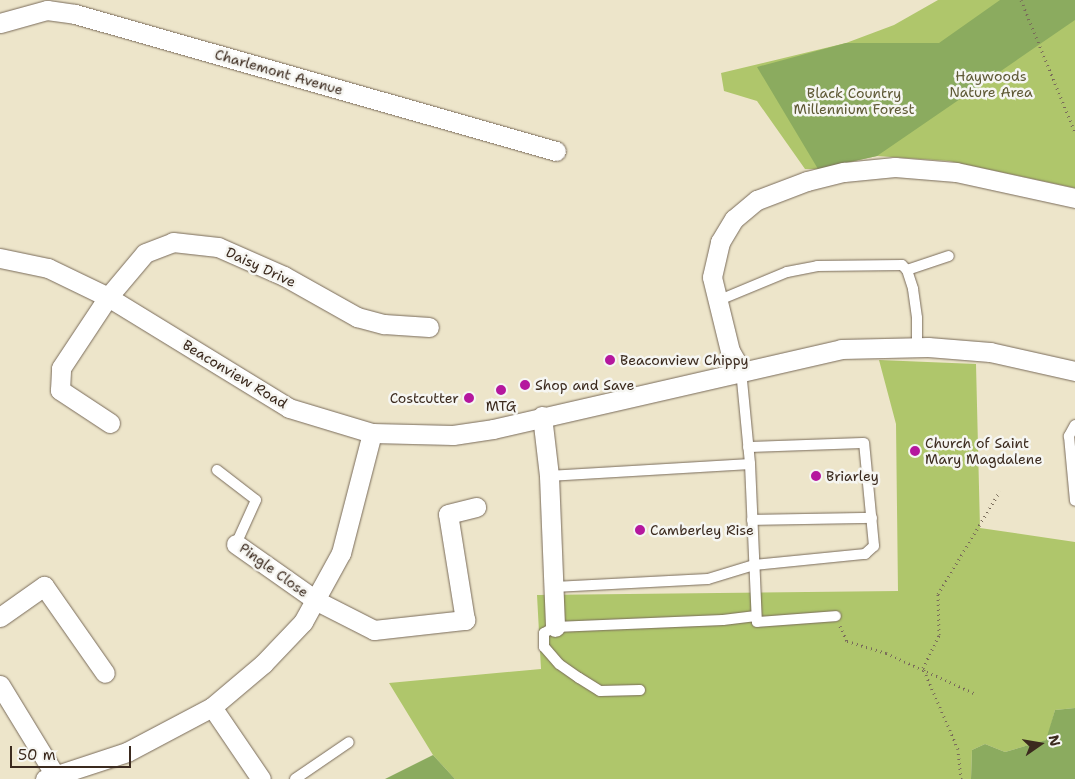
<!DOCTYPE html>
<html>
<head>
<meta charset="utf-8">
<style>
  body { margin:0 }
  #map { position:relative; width:1075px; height:779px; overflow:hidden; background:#ede5ca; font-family:"Shantell Sans",sans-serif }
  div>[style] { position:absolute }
  .green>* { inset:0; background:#afc66b }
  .forest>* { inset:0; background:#8bab5f }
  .path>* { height:3px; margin-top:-1.5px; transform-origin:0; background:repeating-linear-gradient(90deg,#796b5a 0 1px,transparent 0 5px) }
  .roads { filter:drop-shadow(0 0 1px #796b5a) drop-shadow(0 0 1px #796b5a) }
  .service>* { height:10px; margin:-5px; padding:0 5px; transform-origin:5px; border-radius:5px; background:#fff }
  .minor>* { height:19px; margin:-9.5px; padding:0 9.5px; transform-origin:9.5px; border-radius:9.5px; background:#fff }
  .dots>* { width:14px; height:14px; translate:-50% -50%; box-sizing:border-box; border:2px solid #f6f6f2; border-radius:50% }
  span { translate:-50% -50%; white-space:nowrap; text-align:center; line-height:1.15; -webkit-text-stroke:5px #f6f6f2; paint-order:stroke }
  .street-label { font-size:14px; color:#3b2a1e }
  .park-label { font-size:14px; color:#5e5935 }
  .poi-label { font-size:14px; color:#3b2a1e }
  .left { translate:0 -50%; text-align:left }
  .right { translate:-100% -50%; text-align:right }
  .north { position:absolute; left:1015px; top:719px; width:50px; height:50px; -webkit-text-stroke:4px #f6f6f2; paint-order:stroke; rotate:77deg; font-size:14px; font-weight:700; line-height:20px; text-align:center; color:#3b2a1e }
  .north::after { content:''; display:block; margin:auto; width:18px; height:22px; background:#3b2a1e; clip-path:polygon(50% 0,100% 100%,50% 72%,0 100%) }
  .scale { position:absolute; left:10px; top:746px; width:121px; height:22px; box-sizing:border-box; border:2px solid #3b2a1e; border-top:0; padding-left:6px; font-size:15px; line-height:18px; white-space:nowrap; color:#3b2a1e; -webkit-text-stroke:4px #f6f6f2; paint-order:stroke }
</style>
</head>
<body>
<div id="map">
  <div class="green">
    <i style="clip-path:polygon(938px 0,1075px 0,1075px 188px,949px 161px,877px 156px,818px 169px,805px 169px,757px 101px,724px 91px,721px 73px,846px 43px,894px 25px)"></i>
    <i style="clip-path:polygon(879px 360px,976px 364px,980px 528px,1075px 542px,1075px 708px,1055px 710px,1047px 740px,1005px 752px,985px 744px,972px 750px,971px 779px,455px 779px,433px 755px,389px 683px,541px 669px,537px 595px,898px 591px,896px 424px)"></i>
  </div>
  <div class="forest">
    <i style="clip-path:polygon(1000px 0,1075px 0,1075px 20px,877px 156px,818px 169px,757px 67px,846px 43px,939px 43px)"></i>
    <i style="clip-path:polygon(1075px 708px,1075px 779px,971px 779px,972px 750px,985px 744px,1005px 752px,1046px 740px,1055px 710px)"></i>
    <i style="clip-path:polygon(433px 755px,455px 779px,385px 779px)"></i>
  </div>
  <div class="path">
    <i style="left:1021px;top:0;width:143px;rotate:67.8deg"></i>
    <i style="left:840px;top:626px;width:17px;rotate:65deg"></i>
    <i style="left:847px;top:641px;width:41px;rotate:17.1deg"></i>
    <i style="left:886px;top:653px;width:99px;rotate:24.5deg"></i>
    <i style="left:961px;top:779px;width:30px;rotate:-96deg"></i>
    <i style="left:958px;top:749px;width:88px;rotate:-113.4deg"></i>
    <i style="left:923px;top:668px;width:37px;rotate:-64deg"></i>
    <i style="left:939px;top:635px;width:41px;rotate:-91.4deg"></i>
    <i style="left:938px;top:594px;width:120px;rotate:-59deg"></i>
  </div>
  <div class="roads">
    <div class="service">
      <i style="left:907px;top:270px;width:44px;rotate:-18.4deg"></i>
      <i style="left:717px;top:301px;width:76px;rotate:-22.5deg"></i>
      <i style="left:787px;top:272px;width:31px;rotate:-11deg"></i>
      <i style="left:817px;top:266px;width:85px;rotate:-0.7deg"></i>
      <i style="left:902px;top:265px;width:7px;rotate:45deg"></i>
      <i style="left:907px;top:270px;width:20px;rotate:72deg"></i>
      <i style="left:913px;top:289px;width:29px;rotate:82deg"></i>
      <i style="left:917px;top:318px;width:29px;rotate:90deg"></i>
      <i style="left:741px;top:370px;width:94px;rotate:84.5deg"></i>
      <i style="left:750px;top:464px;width:158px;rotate:87.5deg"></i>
      <i style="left:757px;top:622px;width:79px;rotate:-4.3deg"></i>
      <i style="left:1075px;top:425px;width:13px;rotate:119deg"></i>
      <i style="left:1069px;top:436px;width:65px;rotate:84.7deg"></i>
      <i style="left:217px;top:470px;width:49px;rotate:37.6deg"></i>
      <i style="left:256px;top:500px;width:48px;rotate:114.4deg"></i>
      <i style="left:549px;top:476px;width:201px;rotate:-3.4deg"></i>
      <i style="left:752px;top:520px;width:120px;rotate:-1deg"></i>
      <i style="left:554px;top:587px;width:154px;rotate:-3deg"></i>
      <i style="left:708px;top:579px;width:48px;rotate:-16.9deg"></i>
      <i style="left:754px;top:565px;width:112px;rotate:-5.7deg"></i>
      <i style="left:865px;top:554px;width:12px;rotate:-42deg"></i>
      <i style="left:874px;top:546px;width:103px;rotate:-95.5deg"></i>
      <i style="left:864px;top:443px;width:116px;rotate:178deg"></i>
      <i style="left:640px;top:690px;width:40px;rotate:178.6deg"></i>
      <i style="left:600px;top:691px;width:25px;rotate:-148deg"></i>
      <i style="left:579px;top:678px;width:24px;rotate:-145deg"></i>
      <i style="left:559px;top:664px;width:23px;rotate:-131deg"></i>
      <i style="left:544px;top:647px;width:14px;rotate:-90deg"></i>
      <i style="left:544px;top:633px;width:13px;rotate:-29deg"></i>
      <i style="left:555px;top:627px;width:168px;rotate:-2.4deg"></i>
      <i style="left:723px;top:620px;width:33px;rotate:-7deg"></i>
      <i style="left:295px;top:779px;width:65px;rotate:-34.4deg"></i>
    </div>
    <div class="minor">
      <i style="left:0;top:23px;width:49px;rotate:-15.5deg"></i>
      <i style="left:47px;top:10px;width:28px;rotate:8deg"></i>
      <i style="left:75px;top:14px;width:500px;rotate:15.9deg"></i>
      <i style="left:0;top:258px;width:49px;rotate:11.8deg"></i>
      <i style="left:48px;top:268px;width:67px;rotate:25.8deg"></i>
      <i style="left:108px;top:297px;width:212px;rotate:31.5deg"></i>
      <i style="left:289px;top:408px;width:87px;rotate:16.8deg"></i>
      <i style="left:372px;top:433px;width:81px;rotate:1.4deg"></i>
      <i style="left:453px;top:435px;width:40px;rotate:-8.5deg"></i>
      <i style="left:493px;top:429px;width:357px;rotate:-12.9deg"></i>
      <i style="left:841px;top:349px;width:87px;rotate:-1.3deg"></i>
      <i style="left:928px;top:347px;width:62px;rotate:4.6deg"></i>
      <i style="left:990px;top:352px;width:87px;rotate:12.6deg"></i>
      <i style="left:741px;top:370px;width:22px;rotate:-120deg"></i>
      <i style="left:730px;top:351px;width:76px;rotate:-103.7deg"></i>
      <i style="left:712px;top:277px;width:36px;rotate:-77deg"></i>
      <i style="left:720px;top:242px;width:27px;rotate:-59deg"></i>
      <i style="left:734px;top:219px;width:30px;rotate:-40deg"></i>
      <i style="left:757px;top:200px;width:53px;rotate:-20.8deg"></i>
      <i style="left:807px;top:181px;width:38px;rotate:-14deg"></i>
      <i style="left:844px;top:172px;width:51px;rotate:-5.6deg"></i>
      <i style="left:895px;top:167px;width:61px;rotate:4.7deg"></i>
      <i style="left:956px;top:172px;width:122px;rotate:12.3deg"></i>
      <i style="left:542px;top:416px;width:60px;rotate:83.3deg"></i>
      <i style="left:549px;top:476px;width:151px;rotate:87.7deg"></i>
      <i style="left:110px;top:423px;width:60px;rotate:-146.6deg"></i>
      <i style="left:60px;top:390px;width:22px;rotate:-87deg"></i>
      <i style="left:61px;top:368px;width:85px;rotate:-56.5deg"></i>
      <i style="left:108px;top:297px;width:57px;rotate:-49.9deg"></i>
      <i style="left:145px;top:253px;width:30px;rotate:-21deg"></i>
      <i style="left:173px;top:242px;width:45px;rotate:6.3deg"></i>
      <i style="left:218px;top:247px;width:72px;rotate:23.7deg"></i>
      <i style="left:284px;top:276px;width:84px;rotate:29.3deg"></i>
      <i style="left:357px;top:317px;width:28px;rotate:15deg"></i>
      <i style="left:384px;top:324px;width:45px;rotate:3.8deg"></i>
      <i style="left:236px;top:544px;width:99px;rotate:35.1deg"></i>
      <i style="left:317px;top:601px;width:64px;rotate:27deg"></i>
      <i style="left:374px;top:630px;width:92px;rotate:-6.3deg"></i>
      <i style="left:465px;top:620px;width:107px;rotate:-99.1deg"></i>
      <i style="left:448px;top:514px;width:29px;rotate:-14deg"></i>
      <i style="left:0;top:617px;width:54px;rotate:-35.2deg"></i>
      <i style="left:44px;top:586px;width:106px;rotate:55deg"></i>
      <i style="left:0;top:685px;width:105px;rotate:58.6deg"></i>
      <i style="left:212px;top:707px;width:87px;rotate:55.8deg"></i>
      <i style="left:45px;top:779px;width:86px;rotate:-18.2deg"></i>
      <i style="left:127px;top:752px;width:96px;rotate:-27.9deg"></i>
      <i style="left:212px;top:707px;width:67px;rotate:-40.1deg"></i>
      <i style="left:263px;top:664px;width:58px;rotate:-46.4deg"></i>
      <i style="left:303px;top:622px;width:79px;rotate:-61.2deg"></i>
      <i style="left:341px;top:553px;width:124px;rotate:-75.5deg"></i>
    </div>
  </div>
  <div class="dots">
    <i style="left:610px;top:360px;background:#b5179e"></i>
    <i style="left:525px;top:385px;background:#b5179e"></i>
    <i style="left:501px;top:390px;background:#b5179e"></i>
    <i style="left:469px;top:398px;background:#b5179e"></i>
    <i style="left:915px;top:451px;background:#b5179e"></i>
    <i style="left:816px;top:476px;background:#b5179e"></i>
    <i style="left:640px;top:530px;background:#b5179e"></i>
  </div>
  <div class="street-label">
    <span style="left:279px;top:72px;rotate:16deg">Charlemont Avenue</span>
    <span style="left:261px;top:267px;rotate:25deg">Daisy Drive</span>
    <span style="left:235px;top:374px;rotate:31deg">Beaconview Road</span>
    <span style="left:274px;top:570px;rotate:36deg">Pingle Close</span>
  </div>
  <div class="park-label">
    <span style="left:991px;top:84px">Haywoods<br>Nature Area</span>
    <span style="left:854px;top:101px">Black Country<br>Millennium Forest</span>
  </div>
  <div class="poi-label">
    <span class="left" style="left:620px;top:360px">Beaconview Chippy</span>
    <span class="left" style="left:535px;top:385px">Shop and Save</span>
    <span class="right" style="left:459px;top:398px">Costcutter</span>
    <span style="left:501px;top:406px">MTG</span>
    <span class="left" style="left:925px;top:451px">Church of Saint<br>Mary Magdalene</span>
    <span class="left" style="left:826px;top:476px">Briarley</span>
    <span class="left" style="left:650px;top:530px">Camberley Rise</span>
  </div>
  <div class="north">N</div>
  <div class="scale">50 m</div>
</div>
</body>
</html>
